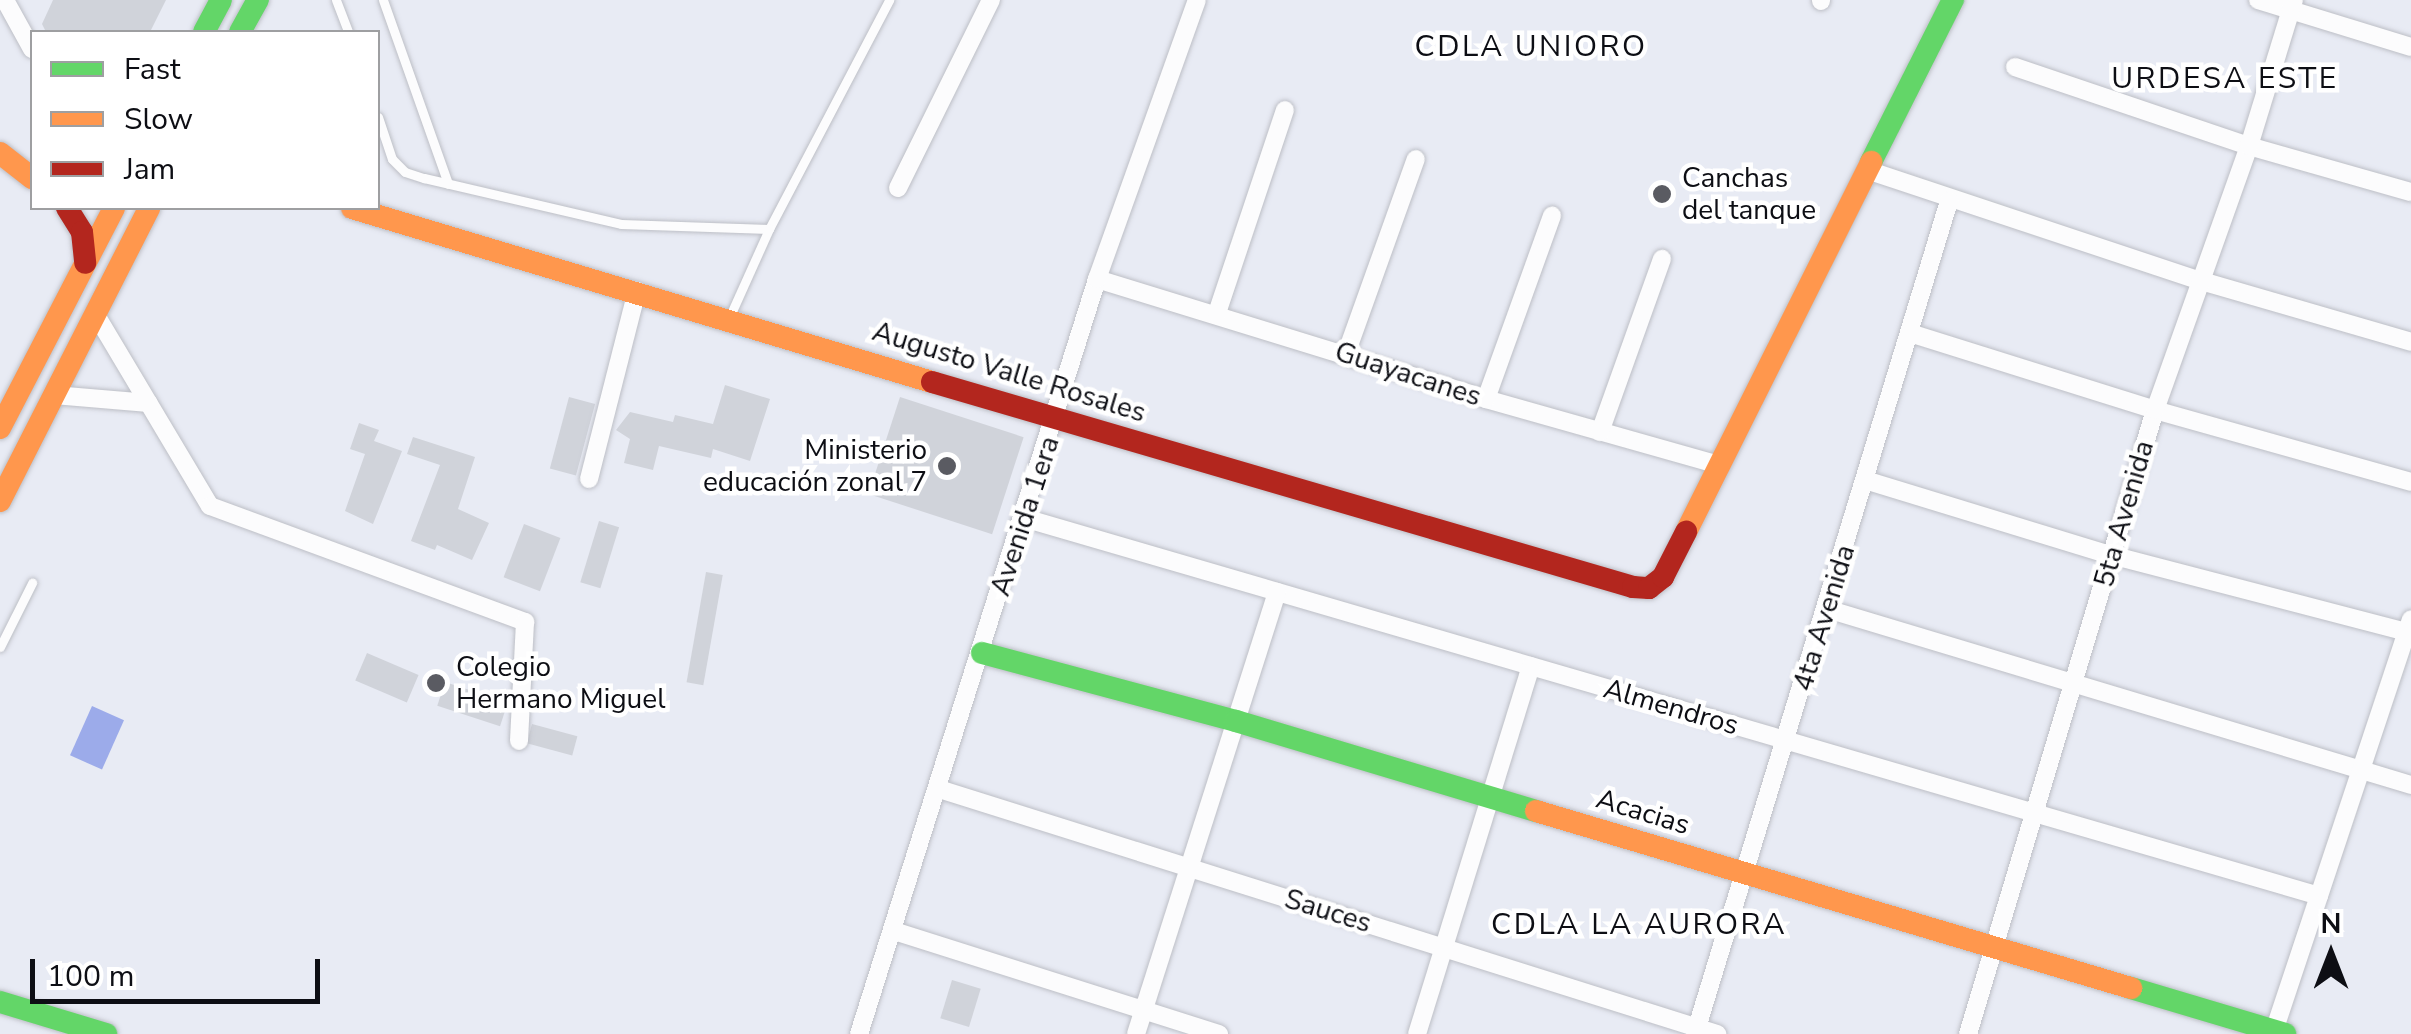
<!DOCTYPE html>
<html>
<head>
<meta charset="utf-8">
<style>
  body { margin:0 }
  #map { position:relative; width:2411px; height:1034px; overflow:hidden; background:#e8ebf4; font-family:"Nunito Sans",sans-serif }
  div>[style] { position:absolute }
  .water>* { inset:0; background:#9cabea; transform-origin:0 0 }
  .building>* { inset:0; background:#d0d3da; transform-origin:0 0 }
  .roads { filter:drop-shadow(0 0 2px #bdbfc6) drop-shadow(0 0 2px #bdbfc6) }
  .lane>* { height:9px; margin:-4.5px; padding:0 4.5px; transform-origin:4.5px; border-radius:4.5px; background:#fcfcfd }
  .street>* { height:18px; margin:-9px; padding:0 9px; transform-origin:9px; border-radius:9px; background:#fcfcfd }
  .fast>* { height:22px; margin:-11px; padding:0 11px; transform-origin:11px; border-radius:11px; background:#63d668 }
  .slow>* { height:22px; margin:-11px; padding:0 11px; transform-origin:11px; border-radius:11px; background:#ff974d }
  .jam>* { height:22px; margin:-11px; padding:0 11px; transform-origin:11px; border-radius:11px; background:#b3261e }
  .dots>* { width:28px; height:28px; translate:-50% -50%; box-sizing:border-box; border:5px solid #fff; border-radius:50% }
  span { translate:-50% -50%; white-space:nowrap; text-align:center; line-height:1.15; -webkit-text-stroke:9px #fff; paint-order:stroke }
  .poi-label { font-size:28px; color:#0d0e14 }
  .left { translate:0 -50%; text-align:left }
  .right { translate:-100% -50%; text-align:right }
  .street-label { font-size:28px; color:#0d0e14 }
  .neighbourhood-label { font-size:30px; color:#0d0e14; letter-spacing:2.5px }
  .legend { position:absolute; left:30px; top:30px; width:350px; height:180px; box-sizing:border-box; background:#fff; border:2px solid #9e9fa1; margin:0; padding:12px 18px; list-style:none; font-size:30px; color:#0d0e14 }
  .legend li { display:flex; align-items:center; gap:20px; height:50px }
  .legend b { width:50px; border:2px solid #9e9fa1 }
  .north { position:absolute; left:2281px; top:904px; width:100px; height:100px; -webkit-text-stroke:8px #fff; paint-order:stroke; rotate:0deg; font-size:28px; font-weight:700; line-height:40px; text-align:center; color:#0d0e14 }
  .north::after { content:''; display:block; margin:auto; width:35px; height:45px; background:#0d0e14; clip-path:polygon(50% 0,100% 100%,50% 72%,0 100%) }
  .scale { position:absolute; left:30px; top:959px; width:290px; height:45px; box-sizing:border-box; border:5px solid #0d0e14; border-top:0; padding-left:12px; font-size:30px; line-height:35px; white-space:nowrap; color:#0d0e14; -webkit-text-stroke:8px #fff; paint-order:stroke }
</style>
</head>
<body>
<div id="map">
  <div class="water">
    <i style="left:92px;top:706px;width:35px;height:54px;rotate:24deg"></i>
  </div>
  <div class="building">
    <i style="clip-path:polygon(53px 0,166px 0,150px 32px,46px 32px,42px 24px)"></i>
    <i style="clip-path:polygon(725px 385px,770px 399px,750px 461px,713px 449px,711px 458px,659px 446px,653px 470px,624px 463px,630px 439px,616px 430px,630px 412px,673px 422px,675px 415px,713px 424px)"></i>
    <i style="left:569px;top:397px;width:27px;height:74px;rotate:15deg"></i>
    <i style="left:900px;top:397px;width:130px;height:102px;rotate:18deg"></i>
    <i style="clip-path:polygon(359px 423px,379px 430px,374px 441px,402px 451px,373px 524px,345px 511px,365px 454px,350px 449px)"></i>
    <i style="clip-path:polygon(413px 437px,475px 457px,458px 509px,489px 523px,472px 560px,437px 545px,435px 550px,411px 541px,440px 465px,407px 454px)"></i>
    <i style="left:599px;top:521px;width:21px;height:64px;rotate:17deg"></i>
    <i style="left:524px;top:524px;width:39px;height:57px;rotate:21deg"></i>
    <i style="left:706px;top:572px;width:17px;height:112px;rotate:10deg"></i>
    <i style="left:367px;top:653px;width:56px;height:30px;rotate:23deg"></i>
    <i style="left:445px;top:682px;width:66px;height:25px;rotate:18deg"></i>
    <i style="left:532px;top:724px;width:47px;height:20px;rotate:15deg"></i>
    <i style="left:952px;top:980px;width:30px;height:40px;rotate:17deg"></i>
  </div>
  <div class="roads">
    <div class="lane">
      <i style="left:336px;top:0;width:34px;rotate:69deg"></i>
      <i style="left:383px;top:0;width:195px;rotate:70.5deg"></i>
      <i style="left:378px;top:117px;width:44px;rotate:71.6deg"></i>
      <i style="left:392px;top:159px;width:18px;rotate:45deg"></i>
      <i style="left:405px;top:172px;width:20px;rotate:18deg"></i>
      <i style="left:424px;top:178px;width:202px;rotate:13.1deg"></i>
      <i style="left:621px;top:224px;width:148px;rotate:1.9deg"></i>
      <i style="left:769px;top:229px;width:259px;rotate:-62.3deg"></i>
      <i style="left:729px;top:318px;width:98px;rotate:-65.8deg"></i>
      <i style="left:0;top:647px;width:72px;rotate:-63.4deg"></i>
    </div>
    <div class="street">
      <i style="left:5px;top:0;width:56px;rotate:61.1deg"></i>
      <i style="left:2258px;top:0;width:160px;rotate:17.1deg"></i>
      <i style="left:1821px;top:1px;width:1px;rotate:-90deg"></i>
      <i style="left:2015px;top:67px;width:247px;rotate:18.7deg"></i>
      <i style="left:2249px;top:146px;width:168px;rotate:15.9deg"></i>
      <i style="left:1867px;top:170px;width:349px;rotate:18.4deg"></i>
      <i style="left:2198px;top:280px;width:222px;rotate:16.2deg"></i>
      <i style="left:898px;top:188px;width:210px;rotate:-63.7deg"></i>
      <i style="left:1097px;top:279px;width:407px;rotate:17.1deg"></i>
      <i style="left:1486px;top:399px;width:243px;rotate:15.8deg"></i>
      <i style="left:1217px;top:313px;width:214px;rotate:-71.5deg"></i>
      <i style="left:96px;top:315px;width:222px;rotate:59.2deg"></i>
      <i style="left:210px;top:506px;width:336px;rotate:20.2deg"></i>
      <i style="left:525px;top:622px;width:119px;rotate:92.9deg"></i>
      <i style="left:1910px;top:333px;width:257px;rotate:17.4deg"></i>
      <i style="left:2155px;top:410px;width:266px;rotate:15.7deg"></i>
      <i style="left:1346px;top:354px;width:207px;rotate:-70.3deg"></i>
      <i style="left:54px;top:395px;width:95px;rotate:4.8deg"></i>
      <i style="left:1486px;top:399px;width:195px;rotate:-70.2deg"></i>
      <i style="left:1600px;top:432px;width:184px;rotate:-70.3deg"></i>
      <i style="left:589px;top:479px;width:194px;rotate:-75.7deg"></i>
      <i style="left:1865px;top:480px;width:257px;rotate:17deg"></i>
      <i style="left:2111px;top:555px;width:310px;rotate:14.6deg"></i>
      <i style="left:1024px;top:518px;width:1349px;rotate:16.27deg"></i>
      <i style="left:1827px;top:609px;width:610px;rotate:16.77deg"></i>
      <i style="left:939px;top:789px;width:816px;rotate:17.48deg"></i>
      <i style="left:894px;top:931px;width:341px;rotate:17.6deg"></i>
      <i style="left:859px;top:1034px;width:792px;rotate:-72.5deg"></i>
      <i style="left:1097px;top:279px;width:296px;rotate:-70.3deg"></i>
      <i style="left:1136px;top:1034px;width:464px;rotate:-72.3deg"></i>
      <i style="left:1417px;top:1034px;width:385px;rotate:-72.8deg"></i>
      <i style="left:1695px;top:1034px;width:871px;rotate:-73.04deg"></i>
      <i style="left:1968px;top:1034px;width:651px;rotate:-73.32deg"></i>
      <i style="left:2155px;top:410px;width:280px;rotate:-70.4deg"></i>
      <i style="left:2249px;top:146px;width:153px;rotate:-72.9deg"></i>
      <i style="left:2273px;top:1034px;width:437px;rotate:-71.6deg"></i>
    </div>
    <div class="fast">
      <i style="left:204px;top:32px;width:36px;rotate:-62deg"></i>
      <i style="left:240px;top:32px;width:37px;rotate:-61deg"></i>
      <i style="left:1871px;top:162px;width:182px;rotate:-63.2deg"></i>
      <i style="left:982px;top:653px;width:263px;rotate:15deg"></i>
      <i style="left:1236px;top:721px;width:313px;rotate:16.7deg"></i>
      <i style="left:2131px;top:988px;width:161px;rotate:16.6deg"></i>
      <i style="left:0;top:1002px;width:111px;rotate:16.8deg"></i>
    </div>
    <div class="slow">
      <i style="left:0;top:153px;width:41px;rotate:38deg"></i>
      <i style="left:352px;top:208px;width:606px;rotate:16.7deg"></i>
      <i style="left:0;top:428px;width:248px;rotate:-62.6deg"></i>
      <i style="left:0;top:501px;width:329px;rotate:-63deg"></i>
      <i style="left:1686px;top:532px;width:414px;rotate:-63.4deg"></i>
      <i style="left:1536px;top:811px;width:621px;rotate:16.57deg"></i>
    </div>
    <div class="jam">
      <i style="left:67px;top:208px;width:28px;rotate:58deg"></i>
      <i style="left:82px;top:232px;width:31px;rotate:84deg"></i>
      <i style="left:932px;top:382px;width:730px;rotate:16.3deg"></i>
      <i style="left:1633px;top:587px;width:16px;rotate:4deg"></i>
      <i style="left:1649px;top:588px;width:18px;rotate:-38deg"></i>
      <i style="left:1663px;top:577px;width:51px;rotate:-62.9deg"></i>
    </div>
  </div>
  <div class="dots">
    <i style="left:1662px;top:194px;background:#5a5b62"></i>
    <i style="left:947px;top:466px;background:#5a5b62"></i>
    <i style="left:436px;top:683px;background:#5a5b62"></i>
  </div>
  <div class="poi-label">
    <span class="left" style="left:1682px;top:194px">Canchas<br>del tanque</span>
    <span class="right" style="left:927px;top:466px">Ministerio<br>educación zonal 7</span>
    <span class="left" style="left:456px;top:683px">Colegio<br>Hermano Miguel</span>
  </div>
  <div class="street-label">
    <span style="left:1009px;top:372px;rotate:17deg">Augusto Valle Rosales</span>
    <span style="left:1408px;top:374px;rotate:18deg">Guayacanes</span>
    <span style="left:2124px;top:514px;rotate:-74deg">5ta Avenida</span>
    <span style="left:1025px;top:516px;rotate:-72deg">Avenida 1era</span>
    <span style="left:1824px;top:618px;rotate:-73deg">4ta Avenida</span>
    <span style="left:1671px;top:707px;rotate:16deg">Almendros</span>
    <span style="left:1643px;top:812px;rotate:17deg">Acacias</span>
    <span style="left:1328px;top:911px;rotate:17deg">Sauces</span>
  </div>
  <div class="neighbourhood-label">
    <span style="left:1531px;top:47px">CDLA UNIORO</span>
    <span style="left:2225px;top:79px">URDESA ESTE</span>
    <span style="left:1639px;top:925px">CDLA LA AURORA</span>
  </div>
  <ul class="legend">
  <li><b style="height:12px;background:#63d668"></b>Fast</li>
  <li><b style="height:12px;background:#ff974d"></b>Slow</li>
  <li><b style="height:12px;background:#b3261e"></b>Jam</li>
  </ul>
  <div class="north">N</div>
  <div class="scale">100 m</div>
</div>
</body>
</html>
